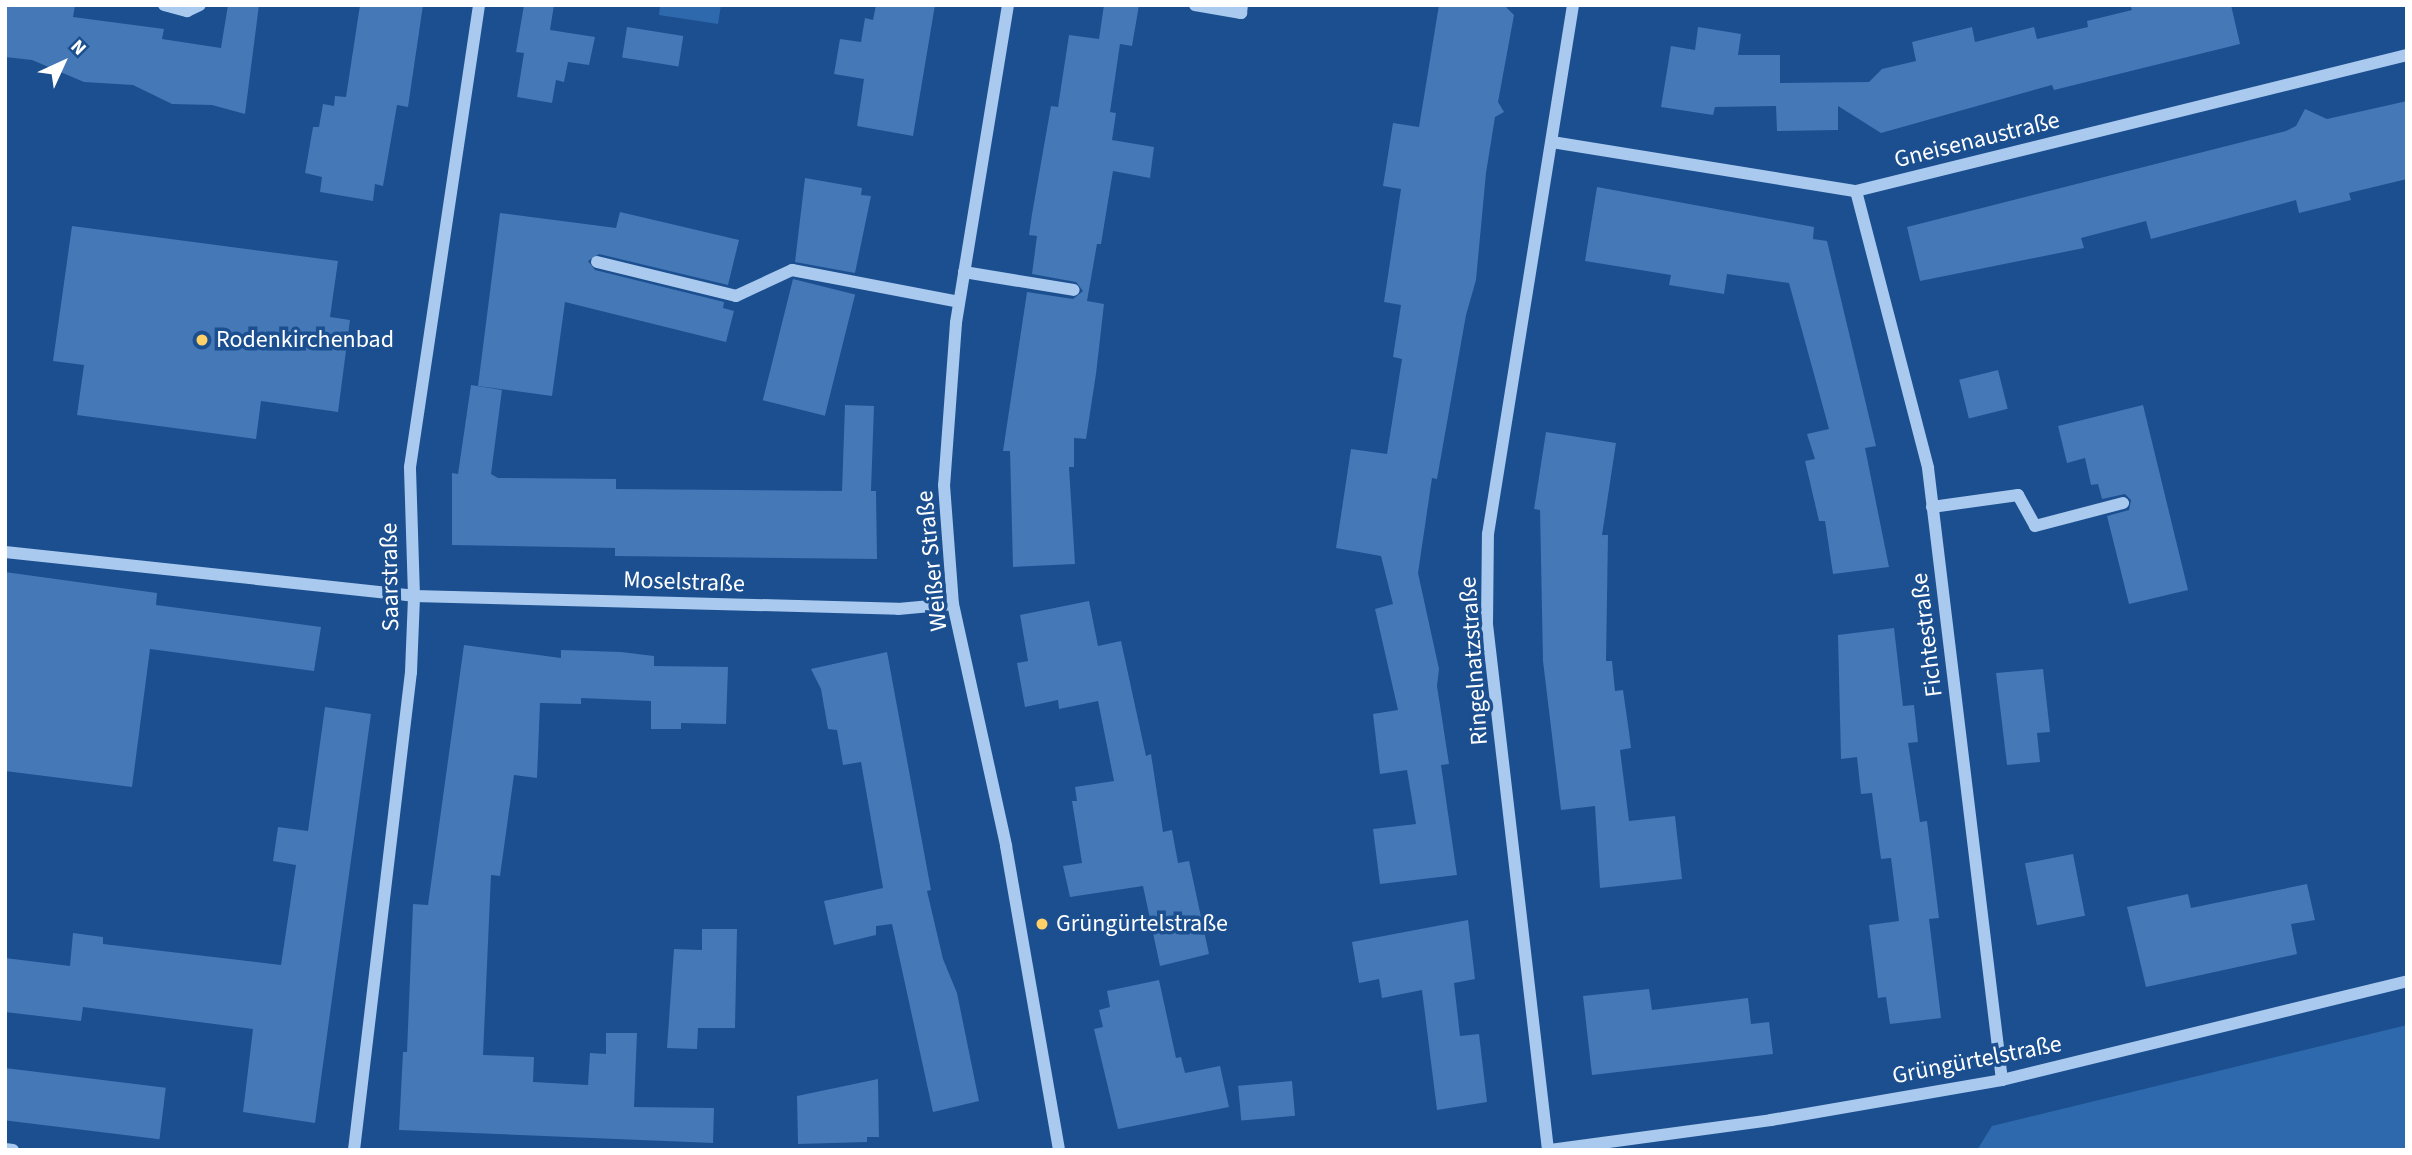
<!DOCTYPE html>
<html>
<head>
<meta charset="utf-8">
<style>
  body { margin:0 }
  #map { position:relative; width:2412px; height:1155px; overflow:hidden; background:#1b4f8f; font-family:"Source Sans 3",sans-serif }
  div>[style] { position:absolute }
  .green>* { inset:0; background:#2e69ad }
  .building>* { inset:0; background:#4478b7; transform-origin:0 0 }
  .minor>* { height:12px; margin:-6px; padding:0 6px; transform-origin:6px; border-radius:6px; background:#a9c9ee }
  .dots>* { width:19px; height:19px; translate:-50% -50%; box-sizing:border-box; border:4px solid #1b4f8f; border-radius:50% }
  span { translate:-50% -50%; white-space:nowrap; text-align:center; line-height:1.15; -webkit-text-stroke:7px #1b4f8f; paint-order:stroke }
  .street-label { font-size:24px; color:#fff }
  .poi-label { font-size:24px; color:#fff }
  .left { translate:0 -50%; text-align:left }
  .frame { position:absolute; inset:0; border:7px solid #fff; pointer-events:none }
  .north { position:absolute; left:28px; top:28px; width:70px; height:70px; -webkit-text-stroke:5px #1b4f8f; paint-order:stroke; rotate:45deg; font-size:19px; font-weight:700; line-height:28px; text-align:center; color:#fff }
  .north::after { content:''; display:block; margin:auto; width:24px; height:32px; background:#fff; clip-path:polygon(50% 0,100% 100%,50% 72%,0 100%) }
</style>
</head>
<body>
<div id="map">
  <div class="green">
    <i style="clip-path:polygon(660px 5px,721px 5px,718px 24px,659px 15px)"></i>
    <i style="clip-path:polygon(2407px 1025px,2407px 1150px,1977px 1150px,1992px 1126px)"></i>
  </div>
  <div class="building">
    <i style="clip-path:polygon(5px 5px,75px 5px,73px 17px,164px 29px,162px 39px,221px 48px,228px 5px,259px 5px,245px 114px,212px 105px,172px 104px,133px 85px,84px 82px,32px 60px,5px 57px)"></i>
    <i style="clip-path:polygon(360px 5px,423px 5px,408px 107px,397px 105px,383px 186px,375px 184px,373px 201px,320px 192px,322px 177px,305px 173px,313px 127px,319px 127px,323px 104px,334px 106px,335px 96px,346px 97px)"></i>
    <i style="clip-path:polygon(524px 5px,554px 5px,550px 30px,595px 37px,589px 65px,568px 62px,564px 82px,556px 80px,552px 103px,517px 97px,524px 53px,516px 52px)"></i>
    <i style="clip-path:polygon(876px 5px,935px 5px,913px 136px,857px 126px,864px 79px,834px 74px,840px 39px,861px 42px,865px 18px,873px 20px)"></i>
    <i style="clip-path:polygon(1104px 5px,1139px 5px,1132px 46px,1120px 44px,1110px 112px,1116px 113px,1112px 140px,1154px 147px,1150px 178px,1113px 171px,1101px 244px,1097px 244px,1087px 301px,1104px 304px,1096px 374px,1086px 439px,1074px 438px,1074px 467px,1069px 467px,1075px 564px,1013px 567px,1010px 451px,1003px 451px,1027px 292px,1073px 299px,1083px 291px,1076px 282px,1032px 274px,1037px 236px,1029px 235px,1032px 214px,1051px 106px,1058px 107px,1069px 35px,1099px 39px)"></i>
    <i style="clip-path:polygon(1439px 5px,1504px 5px,1514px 15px,1498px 102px,1504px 112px,1495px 117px,1486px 173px,1476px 280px,1466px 315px,1437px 479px,1432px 478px,1418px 573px,1439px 669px,1437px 686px,1449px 764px,1441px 765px,1457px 875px,1380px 884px,1373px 829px,1416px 824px,1407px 770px,1380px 774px,1373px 714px,1398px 710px,1375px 609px,1393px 604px,1381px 556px,1336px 548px,1351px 449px,1387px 454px,1402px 359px,1393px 357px,1401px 305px,1384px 302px,1401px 189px,1383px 186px,1393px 123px,1419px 127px)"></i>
    <i style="clip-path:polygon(2130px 5px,2231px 5px,2240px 44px,2054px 90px,2052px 85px,1881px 133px,1838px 106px,1838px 130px,1777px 131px,1776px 106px,1715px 107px,1713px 115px,1661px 107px,1671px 46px,1695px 50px,1698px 27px,1741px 34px,1738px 55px,1780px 55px,1780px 83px,1869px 82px,1882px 69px,1916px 61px,1912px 42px,1972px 27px,1975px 42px,2034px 27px,2037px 39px,2088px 27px,2087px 21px,2132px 10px)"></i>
    <i style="left:627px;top:27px;width:57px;height:31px;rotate:9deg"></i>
    <i style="clip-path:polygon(2407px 101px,2407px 179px,2349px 193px,2351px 200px,2299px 213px,2296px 200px,2151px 239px,2146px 221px,2081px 238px,2084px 248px,1920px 281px,1907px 227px,2286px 131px,2296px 126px,2305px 109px,2327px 119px)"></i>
    <i style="clip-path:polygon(805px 178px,862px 188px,861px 195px,871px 196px,855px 273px,795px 262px)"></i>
    <i style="clip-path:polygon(1597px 187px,1814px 227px,1813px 239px,1827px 241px,1876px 446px,1865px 448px,1889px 567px,1833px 574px,1825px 521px,1819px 521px,1805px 461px,1815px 459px,1807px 434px,1829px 429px,1789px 283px,1727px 274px,1724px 294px,1669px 285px,1671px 275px,1585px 261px)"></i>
    <i style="clip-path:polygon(620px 212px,739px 240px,728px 285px,599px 254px,588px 261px,595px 270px,724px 302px,723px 308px,734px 311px,726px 342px,565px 302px,552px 396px,478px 386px,500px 213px,616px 228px)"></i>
    <i style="clip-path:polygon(72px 226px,338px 261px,330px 317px,350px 320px,338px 412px,261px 401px,256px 439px,77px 415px,84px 365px,53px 361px)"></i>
    <i style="left:793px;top:279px;width:64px;height:125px;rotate:14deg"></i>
    <i style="left:1998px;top:370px;width:40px;height:40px;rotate:76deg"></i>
    <i style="clip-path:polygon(471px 385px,502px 390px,491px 474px,498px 478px,616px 479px,616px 489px,842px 491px,845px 405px,874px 406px,871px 491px,876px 491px,877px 559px,615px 556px,615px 548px,452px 545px,452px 473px,458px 474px)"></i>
    <i style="clip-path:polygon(2143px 405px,2188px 590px,2129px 604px,2107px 516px,2129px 510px,2131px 500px,2125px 494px,2102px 499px,2098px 484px,2091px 485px,2085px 458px,2067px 463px,2058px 426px)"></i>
    <i style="clip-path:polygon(1546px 432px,1616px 443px,1602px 535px,1608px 535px,1606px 661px,1612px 661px,1615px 691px,1623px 690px,1629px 732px,1631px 748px,1620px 750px,1629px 821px,1675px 816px,1682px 879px,1600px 888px,1595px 806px,1561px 810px,1543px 661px,1540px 510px,1534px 509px)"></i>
    <i style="clip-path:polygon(5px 572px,157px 593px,156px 605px,321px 627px,314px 671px,150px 649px,132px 787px,5px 771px)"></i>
    <i style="clip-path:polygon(1089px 601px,1098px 646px,1121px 641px,1146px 756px,1151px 754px,1163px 832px,1172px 830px,1178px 863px,1189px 861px,1209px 954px,1160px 966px,1143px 886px,1070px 897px,1063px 866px,1082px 863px,1072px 801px,1077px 801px,1075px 787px,1114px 781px,1098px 701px,1059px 709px,1058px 700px,1025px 707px,1017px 663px,1028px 661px,1020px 615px)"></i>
    <i style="clip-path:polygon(1894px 628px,1903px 706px,1914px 705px,1918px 742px,1908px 743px,1920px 822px,1927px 821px,1939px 918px,1929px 919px,1941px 1018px,1890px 1024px,1886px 997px,1878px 998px,1869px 925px,1899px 921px,1891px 858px,1881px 859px,1872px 793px,1861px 794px,1857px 757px,1841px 759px,1838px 635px)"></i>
    <i style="clip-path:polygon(464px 645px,561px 658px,561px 650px,621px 652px,654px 656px,654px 666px,728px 667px,726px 724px,681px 723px,681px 729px,651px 729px,651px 701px,581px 698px,581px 704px,540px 703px,537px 778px,514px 775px,500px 876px,491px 875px,483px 1055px,534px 1057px,533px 1082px,588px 1085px,590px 1053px,606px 1054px,606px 1033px,637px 1033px,634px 1107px,714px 1108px,713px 1143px,399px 1130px,403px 1052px,407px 1052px,413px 904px,428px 905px)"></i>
    <i style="clip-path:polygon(887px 652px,931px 890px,927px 891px,943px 959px,957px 993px,979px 1101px,933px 1112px,892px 924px,876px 926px,876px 935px,834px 945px,824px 901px,883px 888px,861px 762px,843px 765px,837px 730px,828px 729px,821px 689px,811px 669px)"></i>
    <i style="clip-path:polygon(2043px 669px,2050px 732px,2037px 733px,2040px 762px,2007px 765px,1996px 673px)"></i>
    <i style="clip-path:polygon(325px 707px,371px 714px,315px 1123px,243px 1112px,253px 1029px,83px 1007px,81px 1021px,5px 1012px,5px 958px,70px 966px,73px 933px,103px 937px,103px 944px,281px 965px,296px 865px,273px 861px,278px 827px,308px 831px)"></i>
    <i style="left:2073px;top:854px;width:63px;height:49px;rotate:79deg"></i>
    <i style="clip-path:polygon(2307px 884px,2315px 920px,2291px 924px,2297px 954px,2146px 987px,2127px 907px,2188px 894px,2191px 908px)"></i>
    <i style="clip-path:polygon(1468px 920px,1475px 979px,1454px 983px,1460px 1036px,1479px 1034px,1487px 1102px,1437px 1110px,1422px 990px,1382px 998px,1379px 979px,1359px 983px,1352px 942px)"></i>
    <i style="clip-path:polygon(702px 929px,737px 929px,735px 1028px,698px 1028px,697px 1049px,667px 1048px,674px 949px,702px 950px)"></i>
    <i style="clip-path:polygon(1159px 980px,1176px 1058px,1181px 1057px,1185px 1073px,1220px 1066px,1229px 1107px,1118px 1129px,1094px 1029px,1103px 1027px,1099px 1010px,1110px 1007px,1107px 991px)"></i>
    <i style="clip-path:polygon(1649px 989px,1652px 1010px,1748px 998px,1751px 1024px,1769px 1022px,1773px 1054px,1592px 1075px,1583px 996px)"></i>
    <i style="left:5px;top:1068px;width:162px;height:52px;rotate:7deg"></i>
    <i style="clip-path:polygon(878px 1079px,879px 1137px,867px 1137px,867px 1142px,798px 1144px,797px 1096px)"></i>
    <i style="left:1292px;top:1081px;width:35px;height:54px;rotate:85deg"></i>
  </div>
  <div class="minor">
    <i style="left:164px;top:5px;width:24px;rotate:15deg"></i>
    <i style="left:187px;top:11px;width:14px;rotate:-25deg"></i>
    <i style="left:1008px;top:5px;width:322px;rotate:99.3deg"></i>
    <i style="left:956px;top:323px;width:162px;rotate:94.2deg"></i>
    <i style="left:944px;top:485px;width:119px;rotate:85.7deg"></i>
    <i style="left:953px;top:604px;width:248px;rotate:77.6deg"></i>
    <i style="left:1006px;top:846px;width:309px;rotate:80.1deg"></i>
    <i style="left:1195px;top:5px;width:47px;rotate:9.9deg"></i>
    <i style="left:1241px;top:13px;width:8px;rotate:-83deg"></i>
    <i style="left:1552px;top:142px;width:308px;rotate:9.2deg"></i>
    <i style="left:1856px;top:191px;width:568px;rotate:-13.86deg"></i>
    <i style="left:1856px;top:191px;width:286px;rotate:75.4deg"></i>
    <i style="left:1928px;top:468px;width:616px;rotate:83.11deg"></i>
    <i style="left:597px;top:262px;width:143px;rotate:13.7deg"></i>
    <i style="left:736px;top:296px;width:62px;rotate:-24.9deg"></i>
    <i style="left:792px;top:270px;width:170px;rotate:10.8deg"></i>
    <i style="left:964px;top:272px;width:111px;rotate:9.3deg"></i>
    <i style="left:1932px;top:507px;width:87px;rotate:-7.9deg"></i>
    <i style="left:2018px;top:495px;width:35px;rotate:61deg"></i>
    <i style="left:2035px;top:526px;width:91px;rotate:-14.6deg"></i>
    <i style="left:5px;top:552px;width:411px;rotate:6.1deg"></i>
    <i style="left:414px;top:596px;width:484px;rotate:1.5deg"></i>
    <i style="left:898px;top:609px;width:55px;rotate:-5.2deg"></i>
    <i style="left:5px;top:1149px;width:8px;rotate:7deg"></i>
    <i style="left:354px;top:1150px;width:481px;rotate:-83.2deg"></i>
    <i style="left:411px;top:672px;width:76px;rotate:-87.7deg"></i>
    <i style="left:414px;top:596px;width:129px;rotate:-91.8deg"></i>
    <i style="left:410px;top:467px;width:467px;rotate:-81.5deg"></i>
    <i style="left:1548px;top:1150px;width:530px;rotate:-96.62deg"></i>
    <i style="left:1487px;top:624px;width:90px;rotate:-89.4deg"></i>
    <i style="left:1488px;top:534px;width:536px;rotate:-80.87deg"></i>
    <i style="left:1550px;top:1150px;width:223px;rotate:-7.7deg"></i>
    <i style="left:1771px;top:1120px;width:234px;rotate:-9.8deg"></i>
    <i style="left:2002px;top:1080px;width:417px;rotate:-13.7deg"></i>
  </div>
  <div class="dots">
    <i style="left:202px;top:340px;background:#ffd166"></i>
    <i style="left:1042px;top:924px;background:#ffd166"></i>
  </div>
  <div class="street-label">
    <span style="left:1977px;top:140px;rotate:-14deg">Gneisenaustraße</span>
    <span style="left:932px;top:561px;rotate:-96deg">Weißer Straße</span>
    <span style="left:390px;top:577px;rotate:-91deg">Saarstraße</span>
    <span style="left:684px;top:582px;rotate:2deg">Moselstraße</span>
    <span style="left:1927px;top:635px;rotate:-97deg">Fichtestraße</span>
    <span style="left:1474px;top:661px;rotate:-94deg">Ringelnatzstraße</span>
    <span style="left:1977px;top:1060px;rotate:-11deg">Grüngürtelstraße</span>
  </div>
  <div class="poi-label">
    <span class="left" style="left:216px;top:340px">Rodenkirchenbad</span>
    <span class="left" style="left:1056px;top:924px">Grüngürtelstraße</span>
  </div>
  <div class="frame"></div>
  <div class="north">N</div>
</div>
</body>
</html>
